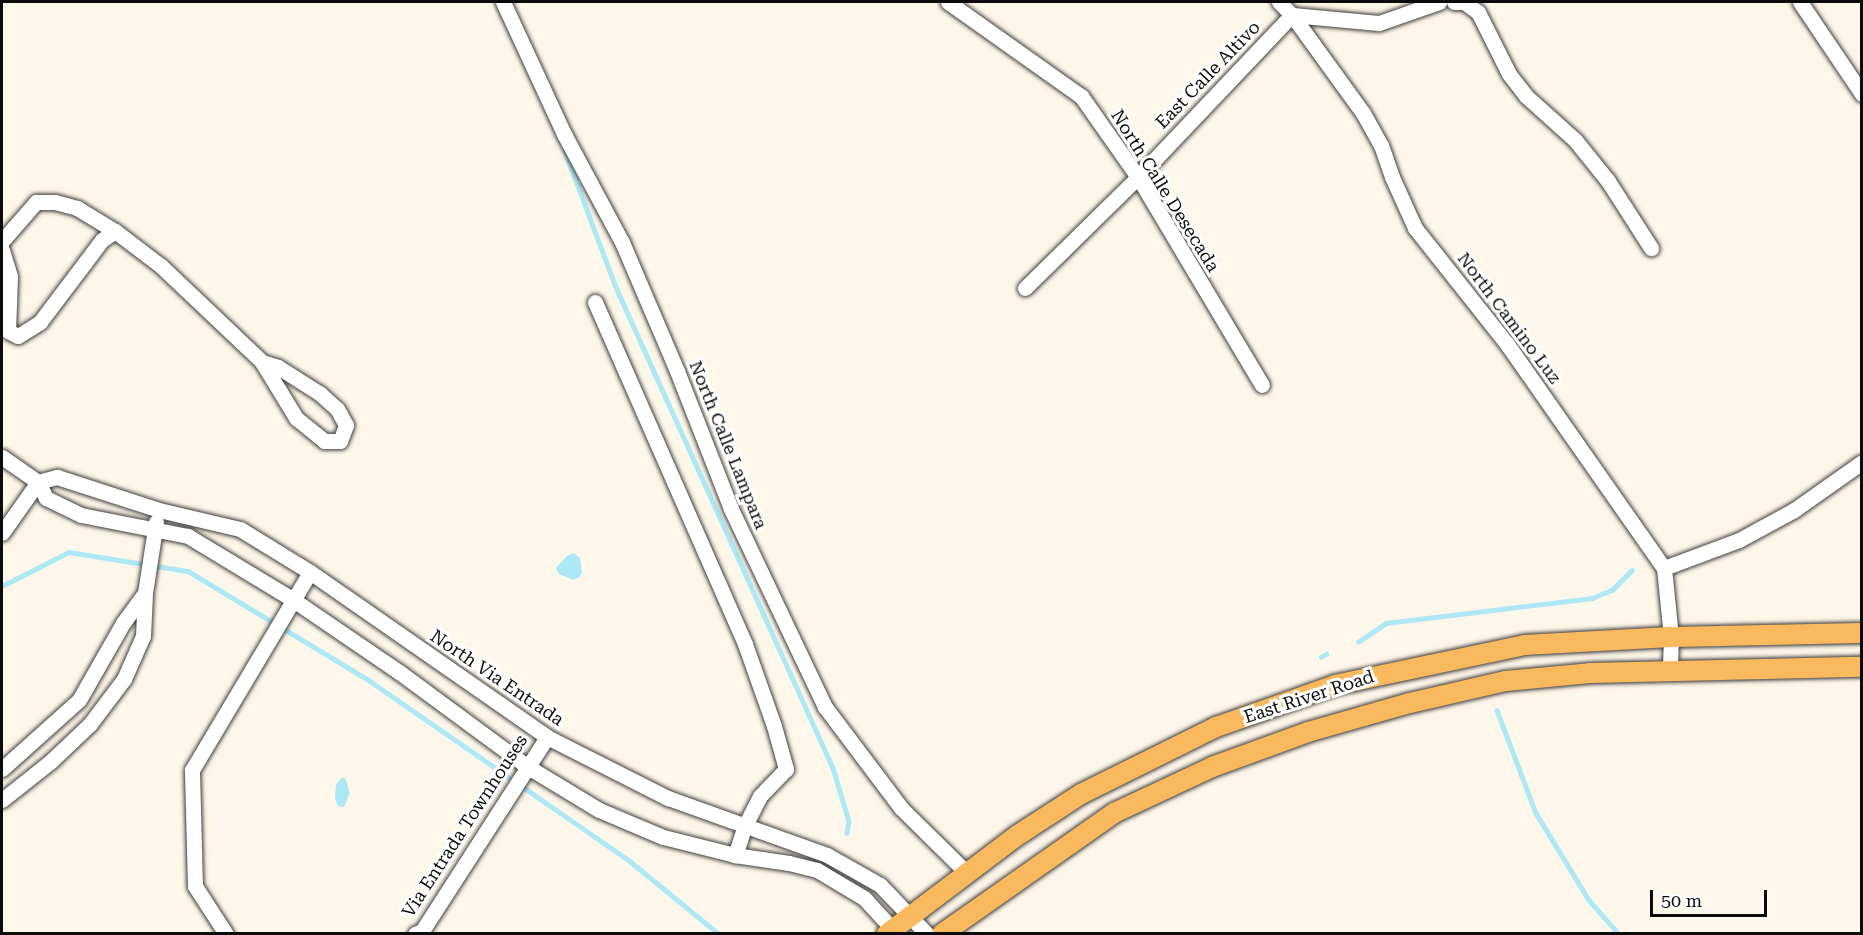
<!DOCTYPE html>
<html>
<head>
<meta charset="utf-8">
<style>
  body { margin:0 }
  #map { position:relative; width:1863px; height:935px; overflow:hidden; background:#fff7e9; font-family:"Roboto Serif",serif }
  div>[style] { position:absolute }
  .water>* { inset:0; background:#ade8f7 }
  .stream>* { height:4.5px; margin:-2.25px; padding:0 2.25px; transform-origin:2.25px; border-radius:2.25px; background:#ade8f7 }
  .roads { filter:drop-shadow(0 0 2px #3e3e3e) drop-shadow(0 0 2px #3e3e3e) }
  .minor>* { height:15px; margin:-7.5px; padding:0 7.5px; transform-origin:7.5px; border-radius:7.5px; background:#fff }
  .major>* { height:20px; margin:-10px; padding:0 10px; transform-origin:10px; border-radius:10px; background:#fbb95d }
  span { translate:-50% -50%; white-space:nowrap; text-align:center; line-height:1.15; -webkit-text-stroke:6px #fff; paint-order:stroke }
  .street-label { font-size:18px; color:#0b0b0b }
  .frame { position:absolute; inset:0; border:3px solid #0b0b0b; pointer-events:none }
  .scale { position:absolute; left:1650px; top:890px; width:117px; height:27px; box-sizing:border-box; border:3px solid #0b0b0b; border-top:0; padding-left:8px; font-size:18px; line-height:21px; white-space:nowrap; color:#0b0b0b; -webkit-text-stroke:4px #fff; paint-order:stroke }
</style>
</head>
<body>
<div id="map">
  <div class="water">
    <i style="clip-path:polygon(574px 553px,580px 558px,582px 572px,580px 577px,573px 580px,559px 574px,556px 568px,567px 556px)"></i>
    <i style="clip-path:polygon(341px 778px,345px 778px,350px 793px,344px 807px,338px 806px,335px 799px,336px 784px)"></i>
  </div>
  <div class="stream">
    <i style="left:565px;top:151px;width:143px;rotate:69.5deg"></i>
    <i style="left:615px;top:285px;width:530px;rotate:65.71deg"></i>
    <i style="left:833px;top:768px;width:55px;rotate:73.2deg"></i>
    <i style="left:849px;top:821px;width:12px;rotate:99deg"></i>
    <i style="left:2px;top:586px;width:75px;rotate:-26.9deg"></i>
    <i style="left:69px;top:552px;width:121px;rotate:9.1deg"></i>
    <i style="left:188px;top:571px;width:213px;rotate:31.1deg"></i>
    <i style="left:370px;top:681px;width:318px;rotate:34.7deg"></i>
    <i style="left:631px;top:862px;width:114px;rotate:39.3deg"></i>
    <i style="left:1358px;top:642px;width:34px;rotate:-34deg"></i>
    <i style="left:1386px;top:623px;width:208px;rotate:-6.9deg"></i>
    <i style="left:1592px;top:598px;width:22px;rotate:-22deg"></i>
    <i style="left:1612px;top:590px;width:28px;rotate:-45deg"></i>
    <i style="left:1321px;top:657px;width:6px;rotate:-31deg"></i>
    <i style="left:1497px;top:710px;width:110px;rotate:69.3deg"></i>
    <i style="left:1536px;top:813px;width:102px;rotate:58.7deg"></i>
    <i style="left:1589px;top:900px;width:45px;rotate:48.6deg"></i>
  </div>
  <div class="roads">
    <div class="minor">
      <i style="left:503px;top:2px;width:145px;rotate:65.2deg"></i>
      <i style="left:564px;top:134px;width:123px;rotate:61.8deg"></i>
      <i style="left:622px;top:242px;width:140px;rotate:66.9deg"></i>
      <i style="left:677px;top:371px;width:148px;rotate:68.6deg"></i>
      <i style="left:731px;top:509px;width:219px;rotate:64.6deg"></i>
      <i style="left:825px;top:707px;width:126px;rotate:53deg"></i>
      <i style="left:901px;top:808px;width:91px;rotate:44.6deg"></i>
      <i style="left:948px;top:2px;width:163px;rotate:35.3deg"></i>
      <i style="left:1081px;top:96px;width:99px;rotate:54.9deg"></i>
      <i style="left:1138px;top:177px;width:242px;rotate:59.2deg"></i>
      <i style="left:1279px;top:2px;width:18px;rotate:45deg"></i>
      <i style="left:1292px;top:15px;width:121px;rotate:54.1deg"></i>
      <i style="left:1363px;top:113px;width:37px;rotate:61deg"></i>
      <i style="left:1381px;top:145px;width:34px;rotate:71deg"></i>
      <i style="left:1392px;top:177px;width:56px;rotate:65.7deg"></i>
      <i style="left:1415px;top:228px;width:148px;rotate:51.6deg"></i>
      <i style="left:1507px;top:344px;width:274px;rotate:55deg"></i>
      <i style="left:1664px;top:568px;width:69px;rotate:84.2deg"></i>
      <i style="left:1671px;top:637px;width:33px;rotate:92deg"></i>
      <i style="left:1454px;top:2px;width:10px"></i>
      <i style="left:1464px;top:2px;width:17px;rotate:36deg"></i>
      <i style="left:1478px;top:12px;width:69px;rotate:63.4deg"></i>
      <i style="left:1509px;top:74px;width:28px;rotate:52deg"></i>
      <i style="left:1526px;top:96px;width:66px;rotate:41.9deg"></i>
      <i style="left:1575px;top:140px;width:53px;rotate:51.2deg"></i>
      <i style="left:1608px;top:181px;width:80px;rotate:57.3deg"></i>
      <i style="left:1800px;top:2px;width:111px;rotate:56deg"></i>
      <i style="left:2px;top:241px;width:52px;rotate:-48.9deg"></i>
      <i style="left:36px;top:202px;width:19px"></i>
      <i style="left:55px;top:202px;width:23px;rotate:15deg"></i>
      <i style="left:77px;top:208px;width:44px;rotate:31.2deg"></i>
      <i style="left:115px;top:231px;width:58px;rotate:37.3deg"></i>
      <i style="left:161px;top:266px;width:139px;rotate:43.5deg"></i>
      <i style="left:262px;top:362px;width:66px;rotate:58.7deg"></i>
      <i style="left:296px;top:418px;width:36px;rotate:39deg"></i>
      <i style="left:324px;top:441px;width:16px"></i>
      <i style="left:340px;top:441px;width:17px;rotate:-69deg"></i>
      <i style="left:346px;top:425px;width:18px;rotate:-119deg"></i>
      <i style="left:337px;top:409px;width:24px;rotate:-138deg"></i>
      <i style="left:319px;top:393px;width:49px;rotate:-147.6deg"></i>
      <i style="left:278px;top:367px;width:17px;rotate:-163deg"></i>
      <i style="left:2px;top:250px;width:28px;rotate:73deg"></i>
      <i style="left:10px;top:277px;width:54px;rotate:92.1deg"></i>
      <i style="left:8px;top:331px;width:11px;rotate:27deg"></i>
      <i style="left:18px;top:336px;width:26px;rotate:-32deg"></i>
      <i style="left:40px;top:322px;width:103px;rotate:-52.9deg"></i>
      <i style="left:102px;top:240px;width:16px;rotate:-35deg"></i>
      <i style="left:1025px;top:288px;width:158px;rotate:-44.5deg"></i>
      <i style="left:1138px;top:177px;width:224px;rotate:-46.5deg"></i>
      <i style="left:1292px;top:15px;width:87px;rotate:5.3deg"></i>
      <i style="left:1379px;top:23px;width:64px;rotate:-19.3deg"></i>
      <i style="left:595px;top:302px;width:373px;rotate:66.3deg"></i>
      <i style="left:745px;top:644px;width:87px;rotate:70.5deg"></i>
      <i style="left:774px;top:726px;width:45px;rotate:74.4deg"></i>
      <i style="left:786px;top:769px;width:37px;rotate:134deg"></i>
      <i style="left:760px;top:796px;width:33px;rotate:117deg"></i>
      <i style="left:745px;top:825px;width:32px;rotate:108deg"></i>
      <i style="left:2px;top:457px;width:44px;rotate:34.8deg"></i>
      <i style="left:38px;top:482px;width:62px;rotate:125.2deg"></i>
      <i style="left:1664px;top:568px;width:80px;rotate:-20.5deg"></i>
      <i style="left:1739px;top:540px;width:63px;rotate:-28.6deg"></i>
      <i style="left:1794px;top:510px;width:83px;rotate:-35.2deg"></i>
      <i style="left:2px;top:769px;width:103px;rotate:-41.9deg"></i>
      <i style="left:79px;top:700px;width:89px;rotate:-60.3deg"></i>
      <i style="left:123px;top:623px;width:37px;rotate:-54deg"></i>
      <i style="left:2px;top:800px;width:63px;rotate:-38.5deg"></i>
      <i style="left:51px;top:761px;width:54px;rotate:-43.5deg"></i>
      <i style="left:90px;top:724px;width:56px;rotate:-52.9deg"></i>
      <i style="left:124px;top:679px;width:47px;rotate:-66.2deg"></i>
      <i style="left:143px;top:636px;width:43px;rotate:-87.3deg"></i>
      <i style="left:145px;top:593px;width:72px;rotate:-81.2deg"></i>
      <i style="left:226px;top:934px;width:57px;rotate:-122.9deg"></i>
      <i style="left:195px;top:886px;width:116px;rotate:-91.5deg"></i>
      <i style="left:192px;top:770px;width:230px;rotate:-59.2deg"></i>
      <i style="left:415px;top:934px;width:8px;rotate:-23deg"></i>
      <i style="left:422px;top:931px;width:231px;rotate:-57.2deg"></i>
      <i style="left:897px;top:934px;width:49px;rotate:-132.5deg"></i>
      <i style="left:864px;top:898px;width:55px;rotate:-149.2deg"></i>
      <i style="left:817px;top:870px;width:29px;rotate:-166deg"></i>
      <i style="left:789px;top:863px;width:55px;rotate:-171.6deg"></i>
      <i style="left:735px;top:855px;width:74px;rotate:-166deg"></i>
      <i style="left:663px;top:837px;width:69px;rotate:-157.1deg"></i>
      <i style="left:599px;top:810px;width:83px;rotate:-148.8deg"></i>
      <i style="left:528px;top:767px;width:160px;rotate:-143.6deg"></i>
      <i style="left:399px;top:672px;width:130px;rotate:-145.7deg"></i>
      <i style="left:292px;top:599px;width:122px;rotate:-148.8deg"></i>
      <i style="left:188px;top:536px;width:109px;rotate:-168.9deg"></i>
      <i style="left:81px;top:515px;width:39px;rotate:-154deg"></i>
      <i style="left:46px;top:498px;width:18px;rotate:-117deg"></i>
      <i style="left:38px;top:482px;width:20px;rotate:-15deg"></i>
      <i style="left:57px;top:477px;width:107px;rotate:17.9deg"></i>
      <i style="left:159px;top:510px;width:83px;rotate:13.2deg"></i>
      <i style="left:240px;top:529px;width:82px;rotate:31.6deg"></i>
      <i style="left:310px;top:572px;width:289px;rotate:34.8deg"></i>
      <i style="left:547px;top:737px;width:136px;rotate:26.8deg"></i>
      <i style="left:668px;top:798px;width:169px;rotate:19.7deg"></i>
      <i style="left:827px;top:855px;width:61px;rotate:29.5deg"></i>
      <i style="left:880px;top:885px;width:68px;rotate:46.2deg"></i>
    </div>
    <div class="major">
      <i style="left:887px;top:934px;width:164px;rotate:-37.1deg"></i>
      <i style="left:1018px;top:835px;width:75px;rotate:-33.1deg"></i>
      <i style="left:1081px;top:794px;width:151px;rotate:-26.4deg"></i>
      <i style="left:1216px;top:727px;width:126px;rotate:-19.4deg"></i>
      <i style="left:1335px;top:685px;width:193px;rotate:-11.9deg"></i>
      <i style="left:1524px;top:645px;width:147px;rotate:-3.1deg"></i>
      <i style="left:1671px;top:637px;width:191px;rotate:-1.2deg"></i>
      <i style="left:942px;top:934px;width:210px;rotate:-35.1deg"></i>
      <i style="left:1114px;top:813px;width:108px;rotate:-25.1deg"></i>
      <i style="left:1212px;top:767px;width:102px;rotate:-20deg"></i>
      <i style="left:1308px;top:732px;width:106px;rotate:-15.9deg"></i>
      <i style="left:1410px;top:703px;width:98px;rotate:-12.9deg"></i>
      <i style="left:1506px;top:681px;width:84px;rotate:-5.4deg"></i>
      <i style="left:1590px;top:673px;width:272px;rotate:-1.3deg"></i>
    </div>
  </div>
  <div class="street-label">
    <span style="left:1208px;top:75px;rotate:-46deg">East Calle Altivo</span>
    <span style="left:1165px;top:191px;rotate:58deg">North Calle Desecada</span>
    <span style="left:1509px;top:318px;rotate:53deg">North Camino Luz</span>
    <span style="left:728px;top:445px;rotate:68deg">North Calle Lampara</span>
    <span style="left:497px;top:678px;rotate:34deg">North Via Entrada</span>
    <span style="left:1309px;top:697px;rotate:-18deg">East River Road</span>
    <span style="left:465px;top:826px;rotate:-57deg">Via Entrada Townhouses</span>
  </div>
  <div class="frame"></div>
  <div class="scale">50 m</div>
</div>
</body>
</html>
